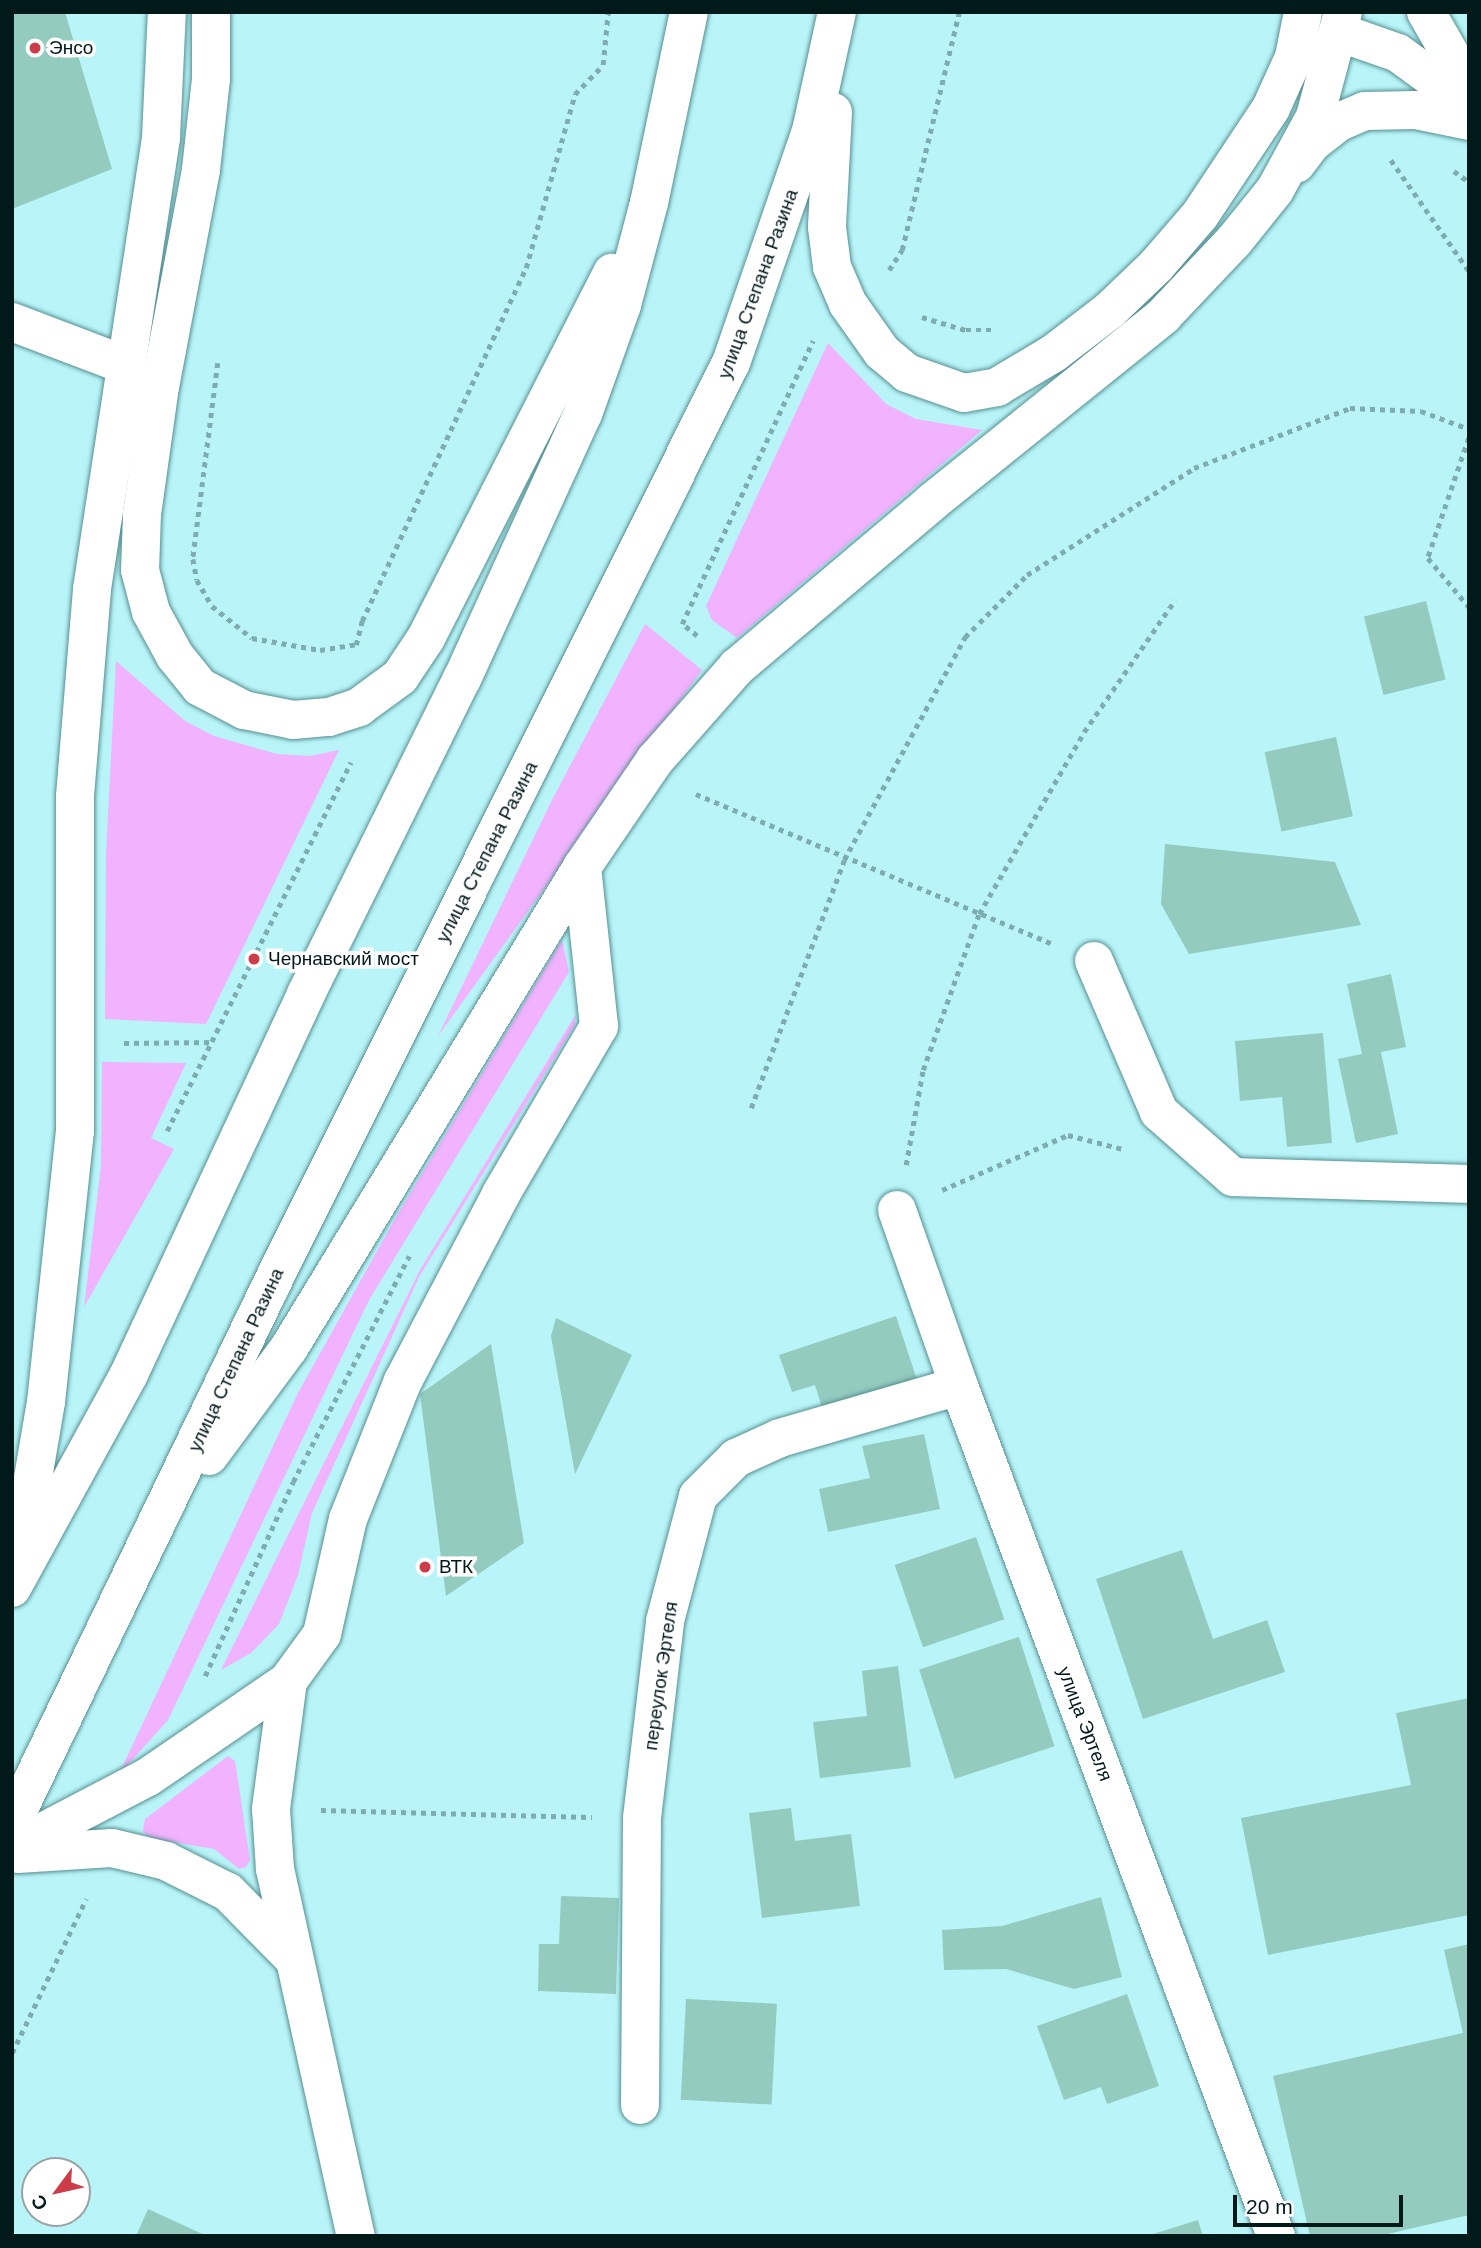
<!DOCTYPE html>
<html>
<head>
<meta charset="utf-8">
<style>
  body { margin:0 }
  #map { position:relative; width:1481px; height:2248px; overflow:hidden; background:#b9f5f8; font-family:Arial,sans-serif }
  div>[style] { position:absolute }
  .green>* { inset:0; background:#f1b2fe }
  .building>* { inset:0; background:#93cbbf; transform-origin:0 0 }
  .path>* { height:4.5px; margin-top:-2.25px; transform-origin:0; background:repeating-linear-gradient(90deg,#7dadb0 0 5px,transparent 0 10px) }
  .roads { filter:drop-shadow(0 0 2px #558f92) drop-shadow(0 0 2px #558f92) }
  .minor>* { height:38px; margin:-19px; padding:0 19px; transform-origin:19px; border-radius:19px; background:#fff }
  .major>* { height:38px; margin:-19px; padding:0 19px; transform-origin:19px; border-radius:19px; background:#fff }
  .dots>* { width:19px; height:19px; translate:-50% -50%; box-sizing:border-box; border:4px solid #fff; border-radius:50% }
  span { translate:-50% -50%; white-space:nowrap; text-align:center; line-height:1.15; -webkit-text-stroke:7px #fff; paint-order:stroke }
  .poi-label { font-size:19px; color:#02191a }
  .left { translate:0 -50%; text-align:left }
  .street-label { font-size:19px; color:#02191a }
  .frame { position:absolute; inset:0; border:14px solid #02191a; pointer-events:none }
  .north { position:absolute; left:21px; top:2157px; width:70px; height:70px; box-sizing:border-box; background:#fff; border:2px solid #9aa3a3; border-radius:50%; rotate:237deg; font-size:19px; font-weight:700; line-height:28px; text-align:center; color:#02191a }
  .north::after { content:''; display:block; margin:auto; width:24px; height:32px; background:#cd3d49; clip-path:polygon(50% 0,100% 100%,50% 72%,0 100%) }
  .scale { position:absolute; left:1233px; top:2195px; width:170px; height:32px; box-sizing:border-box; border:4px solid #02191a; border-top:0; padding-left:9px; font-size:21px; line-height:24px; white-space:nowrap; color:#02191a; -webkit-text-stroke:5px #fff; paint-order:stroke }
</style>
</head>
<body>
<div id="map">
  <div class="green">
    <i style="clip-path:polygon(828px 343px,886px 404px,916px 419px,982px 430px,737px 638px,712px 620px,706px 606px)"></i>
    <i style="clip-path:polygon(645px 624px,702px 670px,438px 1036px,552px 800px)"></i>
    <i style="clip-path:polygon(116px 661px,185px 721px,214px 736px,277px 754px,310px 756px,339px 750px,206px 1024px,105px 1019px,106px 853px)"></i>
    <i style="clip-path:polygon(562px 940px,569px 972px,369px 1300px,168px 1720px,118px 1776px,298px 1393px,396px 1217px)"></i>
    <i style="clip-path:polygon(576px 1014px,575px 1025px,419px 1277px,312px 1513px,298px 1575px,279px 1624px,251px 1653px,221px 1670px,420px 1270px)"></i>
    <i style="clip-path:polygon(102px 1062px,186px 1063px,151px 1138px,174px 1149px,84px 1307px,101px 1166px)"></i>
    <i style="clip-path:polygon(228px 1756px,235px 1761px,250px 1860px,246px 1867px,239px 1869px,214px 1849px,149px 1838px,143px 1831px,145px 1819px)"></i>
  </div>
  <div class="building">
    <i style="clip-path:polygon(12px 12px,65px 12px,112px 169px,12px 209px)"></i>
    <i style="left:1426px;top:601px;width:81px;height:64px;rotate:76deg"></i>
    <i style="left:1336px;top:737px;width:81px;height:73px;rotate:78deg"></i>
    <i style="clip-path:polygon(1165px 844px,1335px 862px,1361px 925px,1189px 954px,1161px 904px)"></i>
    <i style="clip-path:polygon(1391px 974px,1406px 1047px,1381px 1052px,1398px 1134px,1356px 1143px,1338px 1059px,1362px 1054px,1347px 984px)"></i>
    <i style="clip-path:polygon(1323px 1033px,1332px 1143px,1287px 1147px,1282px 1097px,1240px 1101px,1235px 1041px)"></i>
    <i style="clip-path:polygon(896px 1316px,918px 1383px,824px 1414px,815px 1385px,792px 1392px,779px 1355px)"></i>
    <i style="clip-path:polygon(556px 1318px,632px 1355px,575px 1474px,551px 1336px)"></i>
    <i style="clip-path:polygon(491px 1344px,524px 1543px,446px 1596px,420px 1394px)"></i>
    <i style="clip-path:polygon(924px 1434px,940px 1509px,828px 1532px,819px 1489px,870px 1478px,862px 1446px)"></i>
    <i style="left:976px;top:1537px;width:87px;height:86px;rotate:71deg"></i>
    <i style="clip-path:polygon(1182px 1550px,1213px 1639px,1267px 1620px,1285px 1672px,1143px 1719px,1096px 1579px)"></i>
    <i style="left:1019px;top:1637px;width:115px;height:105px;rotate:72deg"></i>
    <i style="clip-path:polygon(898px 1666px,911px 1767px,820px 1778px,813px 1722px,867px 1716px,862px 1671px)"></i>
    <i style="clip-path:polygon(1469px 1698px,1469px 1915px,1268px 1955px,1241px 1818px,1411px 1785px,1396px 1713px)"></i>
    <i style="clip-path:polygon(791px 1808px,795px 1841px,851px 1834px,860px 1906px,762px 1918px,749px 1813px)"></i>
    <i style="clip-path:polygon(561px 1896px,619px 1898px,616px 1994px,538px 1991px,539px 1944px,559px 1944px)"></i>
    <i style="clip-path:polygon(1101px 1897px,1122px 1977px,1074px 1989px,1006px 1969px,944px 1970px,942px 1930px,1002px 1926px)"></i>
    <i style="clip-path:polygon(1469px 1944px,1469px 2215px,1379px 2236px,1310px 2236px,1273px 2076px,1463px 2033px,1444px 1950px)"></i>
    <i style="clip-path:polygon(1127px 1994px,1159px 2086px,1107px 2104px,1101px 2087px,1064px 2100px,1037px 2026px)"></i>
    <i style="left:686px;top:1999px;width:91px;height:101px;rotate:3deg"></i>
    <i style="clip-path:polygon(148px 2209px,207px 2236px,136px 2236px)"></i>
    <i style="clip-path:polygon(1198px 2220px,1203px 2236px,1150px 2236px,1150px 2235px)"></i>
  </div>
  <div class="path">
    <i style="left:1391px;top:160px;width:136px;rotate:54.9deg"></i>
    <i style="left:1454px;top:171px;width:19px;rotate:36deg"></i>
    <i style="left:889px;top:270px;width:24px;rotate:-57deg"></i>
    <i style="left:902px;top:250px;width:245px;rotate:-76.5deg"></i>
    <i style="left:922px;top:317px;width:46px;rotate:16.5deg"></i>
    <i style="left:966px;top:330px;width:26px"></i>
    <i style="left:218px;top:363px;width:198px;rotate:97.3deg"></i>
    <i style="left:193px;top:559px;width:21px;rotate:79deg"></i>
    <i style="left:197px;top:580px;width:30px;rotate:60deg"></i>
    <i style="left:212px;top:606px;width:51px;rotate:38.7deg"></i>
    <i style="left:252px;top:638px;width:69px;rotate:10deg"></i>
    <i style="left:320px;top:650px;width:36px;rotate:-9deg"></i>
    <i style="left:1469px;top:438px;width:127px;rotate:108.9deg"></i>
    <i style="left:1428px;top:558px;width:64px;rotate:50.1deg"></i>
    <i style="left:697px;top:636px;width:19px;rotate:-141deg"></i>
    <i style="left:682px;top:624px;width:312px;rotate:-65.2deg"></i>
    <i style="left:356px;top:645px;width:25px;rotate:-76deg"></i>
    <i style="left:362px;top:621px;width:389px;rotate:-65.1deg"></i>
    <i style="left:526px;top:268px;width:181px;rotate:-74.3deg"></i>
    <i style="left:575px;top:94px;width:40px;rotate:-46deg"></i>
    <i style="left:603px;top:65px;width:53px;rotate:-84.6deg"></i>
    <i style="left:696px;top:794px;width:385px;rotate:22.8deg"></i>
    <i style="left:124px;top:1043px;width:90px;rotate:-0.6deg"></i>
    <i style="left:751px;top:1108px;width:265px;rotate:-69.4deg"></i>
    <i style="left:844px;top:860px;width:254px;rotate:-61.5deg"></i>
    <i style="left:965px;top:637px;width:88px;rotate:-45deg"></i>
    <i style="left:1027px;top:575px;width:198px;rotate:-32.6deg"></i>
    <i style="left:1194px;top:468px;width:167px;rotate:-21deg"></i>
    <i style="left:1350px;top:408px;width:71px;rotate:2.4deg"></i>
    <i style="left:1421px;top:411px;width:51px;rotate:20.6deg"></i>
    <i style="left:167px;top:1131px;width:412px;rotate:-63.5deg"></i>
    <i style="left:906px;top:1165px;width:97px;rotate:-79.9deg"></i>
    <i style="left:923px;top:1070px;width:166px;rotate:-70.3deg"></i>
    <i style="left:979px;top:914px;width:210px;rotate:-60deg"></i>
    <i style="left:1084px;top:732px;width:160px;rotate:-55.4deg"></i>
    <i style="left:942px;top:1190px;width:137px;rotate:-23.6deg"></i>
    <i style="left:1068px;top:1135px;width:57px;rotate:14.3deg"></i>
    <i style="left:205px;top:1676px;width:213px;rotate:-65.6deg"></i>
    <i style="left:293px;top:1482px;width:254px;rotate:-62.8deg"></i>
    <i style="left:321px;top:1810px;width:271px;rotate:1.5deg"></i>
    <i style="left:12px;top:2053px;width:171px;rotate:-64.3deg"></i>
  </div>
  <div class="roads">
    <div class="minor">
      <i style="left:1426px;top:12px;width:86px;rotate:60.2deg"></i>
      <i style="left:1341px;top:33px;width:60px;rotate:19.3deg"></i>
      <i style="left:1398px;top:53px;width:88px;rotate:36.2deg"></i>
      <i style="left:1296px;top:164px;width:26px;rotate:-53deg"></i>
      <i style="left:1312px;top:143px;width:34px;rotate:-38deg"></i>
      <i style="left:1339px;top:122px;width:28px;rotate:-23deg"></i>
      <i style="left:1365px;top:111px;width:50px;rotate:-1.1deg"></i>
      <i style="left:1415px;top:110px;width:55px;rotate:11.5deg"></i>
      <i style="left:12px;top:322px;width:121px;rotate:20.8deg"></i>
      <i style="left:1094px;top:961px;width:164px;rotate:66.7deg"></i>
      <i style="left:1159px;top:1112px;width:98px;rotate:41.3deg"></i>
      <i style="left:1233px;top:1177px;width:236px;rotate:1.7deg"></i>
      <i style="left:897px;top:1210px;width:187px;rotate:70.6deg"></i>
      <i style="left:959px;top:1386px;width:907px;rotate:69.55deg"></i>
      <i style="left:288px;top:1681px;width:129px;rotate:97.6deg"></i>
      <i style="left:271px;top:1809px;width:60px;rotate:86.2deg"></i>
      <i style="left:275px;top:1869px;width:376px;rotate:77.6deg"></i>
      <i style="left:12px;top:1848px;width:153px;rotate:-27.6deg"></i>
      <i style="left:148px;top:1777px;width:170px;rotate:-34.4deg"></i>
      <i style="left:288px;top:1681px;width:58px;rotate:-54.1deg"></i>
      <i style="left:322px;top:1634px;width:118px;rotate:-77.3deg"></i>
      <i style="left:348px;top:1519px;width:149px;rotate:-68.3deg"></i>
      <i style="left:403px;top:1381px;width:211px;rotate:-62.3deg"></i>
      <i style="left:501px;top:1194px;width:194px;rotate:-59.7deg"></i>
      <i style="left:599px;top:1026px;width:160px;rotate:-96.1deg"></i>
      <i style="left:18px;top:1854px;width:94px;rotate:-3.7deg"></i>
      <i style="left:112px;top:1848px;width:56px;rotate:13.5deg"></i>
      <i style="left:166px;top:1861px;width:69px;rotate:26.6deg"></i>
      <i style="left:228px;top:1892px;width:91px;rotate:45.4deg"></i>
      <i style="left:640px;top:2105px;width:287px;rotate:-89.6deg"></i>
      <i style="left:642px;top:1818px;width:198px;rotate:-83.3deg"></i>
      <i style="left:665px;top:1621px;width:129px;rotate:-75.2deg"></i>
      <i style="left:698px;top:1496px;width:54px;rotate:-45deg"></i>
      <i style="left:736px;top:1458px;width:48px;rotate:-24.4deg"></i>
      <i style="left:780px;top:1438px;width:186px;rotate:-16.2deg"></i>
    </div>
    <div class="major">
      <i style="left:211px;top:12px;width:67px;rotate:90deg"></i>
      <i style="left:211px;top:79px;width:92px;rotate:96.3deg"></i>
      <i style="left:201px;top:170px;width:220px;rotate:100.7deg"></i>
      <i style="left:160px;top:386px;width:129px;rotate:98deg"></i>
      <i style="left:142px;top:514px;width:56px;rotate:92deg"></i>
      <i style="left:140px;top:570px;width:43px;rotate:75.3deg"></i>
      <i style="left:151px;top:612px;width:50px;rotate:61.4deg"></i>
      <i style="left:175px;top:656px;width:40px;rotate:51deg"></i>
      <i style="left:200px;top:687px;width:50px;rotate:27.6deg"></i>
      <i style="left:244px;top:710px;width:50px;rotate:11.5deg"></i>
      <i style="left:293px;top:720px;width:36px;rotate:-5deg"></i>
      <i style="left:329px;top:717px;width:32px;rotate:-18deg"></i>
      <i style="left:359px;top:707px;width:51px;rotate:-36.2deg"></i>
      <i style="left:400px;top:677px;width:47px;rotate:-56.3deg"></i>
      <i style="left:426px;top:638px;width:410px;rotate:-63deg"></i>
      <i style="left:833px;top:112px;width:115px;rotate:93deg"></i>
      <i style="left:827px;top:227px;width:40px;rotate:82.9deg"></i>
      <i style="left:832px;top:267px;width:40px;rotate:66.6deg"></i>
      <i style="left:848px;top:304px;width:59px;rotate:54.7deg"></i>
      <i style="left:882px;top:352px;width:33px;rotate:40deg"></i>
      <i style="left:907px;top:373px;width:60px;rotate:19.3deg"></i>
      <i style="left:964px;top:393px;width:34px;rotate:-10deg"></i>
      <i style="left:997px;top:387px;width:66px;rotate:-30.8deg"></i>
      <i style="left:1054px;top:353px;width:71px;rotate:-37.5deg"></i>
      <i style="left:1110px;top:310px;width:64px;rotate:-43.7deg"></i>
      <i style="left:1156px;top:266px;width:67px;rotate:-49.2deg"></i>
      <i style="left:1200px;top:215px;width:128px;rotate:-56.4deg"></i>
      <i style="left:1271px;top:108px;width:56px;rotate:-65.7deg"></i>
      <i style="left:1294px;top:57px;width:46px;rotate:-78.7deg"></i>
      <i style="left:209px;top:1456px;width:134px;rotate:-53.5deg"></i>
      <i style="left:289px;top:1348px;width:563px;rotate:-58.65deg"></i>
      <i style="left:582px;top:867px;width:130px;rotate:-55.7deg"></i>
      <i style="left:655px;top:760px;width:124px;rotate:-48.6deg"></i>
      <i style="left:737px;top:667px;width:255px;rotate:-40.2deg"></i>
      <i style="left:932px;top:502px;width:297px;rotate:-38.8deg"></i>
      <i style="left:1163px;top:316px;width:103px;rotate:-46.6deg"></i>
      <i style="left:1234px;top:241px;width:65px;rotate:-51.2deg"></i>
      <i style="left:1275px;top:190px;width:83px;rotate:-61.3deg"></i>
      <i style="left:1315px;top:117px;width:109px;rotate:-75.1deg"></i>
      <i style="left:20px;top:1554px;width:154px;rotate:-80.3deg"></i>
      <i style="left:46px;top:1402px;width:273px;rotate:-83.9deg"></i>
      <i style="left:75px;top:1131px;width:335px;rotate:-90deg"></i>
      <i style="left:75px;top:796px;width:208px;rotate:-85.3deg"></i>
      <i style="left:92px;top:589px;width:457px;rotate:-81.3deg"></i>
      <i style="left:161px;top:137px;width:125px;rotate:-87.3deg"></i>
      <i style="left:12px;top:1588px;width:244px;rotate:-61.3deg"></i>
      <i style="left:129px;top:1374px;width:419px;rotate:-65deg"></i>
      <i style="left:306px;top:994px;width:352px;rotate:-63.7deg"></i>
      <i style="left:462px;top:679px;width:291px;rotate:-65.5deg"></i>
      <i style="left:583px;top:414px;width:116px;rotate:-70.3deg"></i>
      <i style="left:622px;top:305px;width:106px;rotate:-75.2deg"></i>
      <i style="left:649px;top:203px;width:195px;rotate:-78.2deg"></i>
      <i style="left:12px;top:1823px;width:606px;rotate:-64.28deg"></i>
      <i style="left:275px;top:1277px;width:1021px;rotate:-63.49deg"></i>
      <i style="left:731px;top:363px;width:245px;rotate:-71deg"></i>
      <i style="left:811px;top:131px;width:122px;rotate:-77.7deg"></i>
    </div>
  </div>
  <div class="dots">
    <i style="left:35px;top:48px;background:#cd3d49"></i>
    <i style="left:254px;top:959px;background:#cd3d49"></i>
    <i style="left:425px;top:1567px;background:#cd3d49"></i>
  </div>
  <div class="poi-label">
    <span class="left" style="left:49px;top:48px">Энсо</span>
    <span class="left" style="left:268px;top:959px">Чернавский мост</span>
    <span class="left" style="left:439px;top:1567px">ВТК</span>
  </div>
  <div class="street-label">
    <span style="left:758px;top:284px;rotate:-70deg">улица Степана Разина</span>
    <span style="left:487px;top:852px;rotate:-63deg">улица Степана Разина</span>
    <span style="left:236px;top:1360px;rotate:-65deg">улица Степана Разина</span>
    <span style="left:661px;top:1676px;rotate:-82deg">переулок Эртеля</span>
    <span style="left:1085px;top:1724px;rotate:69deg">улица Эртеля</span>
  </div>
  <div class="frame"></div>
  <div class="north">С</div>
  <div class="scale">20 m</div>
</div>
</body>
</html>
